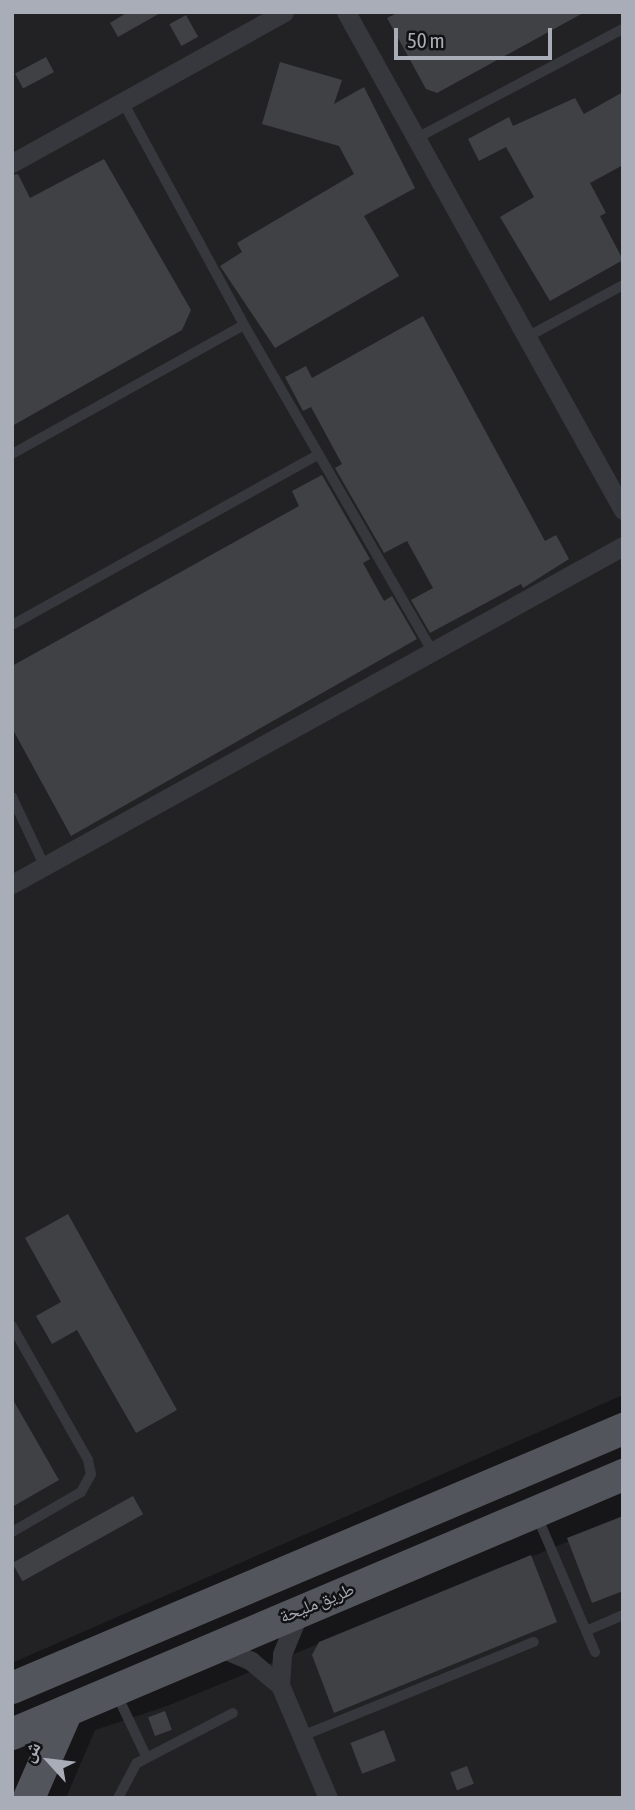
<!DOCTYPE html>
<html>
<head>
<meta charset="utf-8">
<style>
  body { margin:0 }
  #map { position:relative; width:635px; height:1810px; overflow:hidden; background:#161618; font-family:"Asap Condensed","Noto Naskh Arabic",sans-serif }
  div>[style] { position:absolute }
  .built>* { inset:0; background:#222225 }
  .building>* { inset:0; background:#404145; transform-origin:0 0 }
  .lane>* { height:10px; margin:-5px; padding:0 5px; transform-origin:5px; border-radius:5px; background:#37383d }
  .street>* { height:19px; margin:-9.5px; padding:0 9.5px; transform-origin:9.5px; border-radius:9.5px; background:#37383d }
  .primary>* { height:32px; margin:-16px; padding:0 16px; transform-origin:16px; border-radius:16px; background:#53555c }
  span { translate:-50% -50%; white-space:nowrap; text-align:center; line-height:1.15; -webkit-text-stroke:5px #111113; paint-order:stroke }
  .street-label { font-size:18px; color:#a8adb8 }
  .frame { position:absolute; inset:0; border:14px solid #a8adb8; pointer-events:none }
  .north { position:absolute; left:14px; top:1726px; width:70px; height:70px; -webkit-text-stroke:5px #111113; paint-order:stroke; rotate:297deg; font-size:19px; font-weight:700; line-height:28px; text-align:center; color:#a8adb8 }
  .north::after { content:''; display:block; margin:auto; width:24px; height:32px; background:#a8adb8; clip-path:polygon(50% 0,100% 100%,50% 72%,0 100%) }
  .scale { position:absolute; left:394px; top:28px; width:158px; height:32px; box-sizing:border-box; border:4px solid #a8adb8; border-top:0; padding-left:9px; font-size:21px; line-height:24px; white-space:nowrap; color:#a8adb8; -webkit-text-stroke:5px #111113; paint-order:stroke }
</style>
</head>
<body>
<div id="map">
  <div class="built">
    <i style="clip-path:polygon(12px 12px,623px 12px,623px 1395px,12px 1663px)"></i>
    <i style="clip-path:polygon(623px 1519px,623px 1798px,66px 1798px,95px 1730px,167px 1706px)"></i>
  </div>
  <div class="building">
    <i style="clip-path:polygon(128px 12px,162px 12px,118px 37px,110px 23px)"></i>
    <i style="clip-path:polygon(399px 12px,585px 12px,437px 93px,426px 89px,387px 18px)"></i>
    <i style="left:186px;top:15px;width:25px;height:19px;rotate:61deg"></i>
    <i style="left:46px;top:57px;width:17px;height:35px;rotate:62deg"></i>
    <i style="clip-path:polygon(280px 62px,342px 80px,334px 104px,364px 87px,415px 188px,364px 216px,399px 276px,275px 348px,220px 266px,242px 252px,237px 243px,354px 174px,339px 146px,262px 124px)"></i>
    <i style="clip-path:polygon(623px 92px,623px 165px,590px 183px,606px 213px,600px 216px,623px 260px,550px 301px,500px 217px,534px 197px,506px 147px,479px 161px,468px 139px,509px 117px,513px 126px,575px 98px,584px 114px)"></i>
    <i style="clip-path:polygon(104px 159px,191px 310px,182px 330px,12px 426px,12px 175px,18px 174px,30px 198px)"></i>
    <i style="clip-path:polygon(423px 316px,545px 541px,556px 535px,569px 559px,523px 588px,521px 584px,430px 633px,411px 600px,433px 588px,407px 541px,384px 553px,335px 468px,342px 464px,311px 407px,303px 411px,285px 377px,306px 366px,312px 378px)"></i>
    <i style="clip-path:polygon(322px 475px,370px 559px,363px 563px,384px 601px,392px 596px,417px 639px,71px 836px,12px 728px,12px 666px,299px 506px,292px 491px)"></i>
    <i style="clip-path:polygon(68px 1214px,177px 1410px,136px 1433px,77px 1330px,52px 1344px,36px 1316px,61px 1302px,25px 1238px)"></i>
    <i style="clip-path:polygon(12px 1398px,59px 1480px,12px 1507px)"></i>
    <i style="left:133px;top:1496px;width:21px;height:138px;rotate:61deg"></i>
    <i style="clip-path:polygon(623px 1516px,623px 1591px,592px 1603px,567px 1538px)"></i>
    <i style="clip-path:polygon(531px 1555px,557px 1622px,334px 1713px,312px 1655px,319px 1642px)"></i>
    <i style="left:165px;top:1711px;width:20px;height:18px;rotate:70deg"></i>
    <i style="left:384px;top:1730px;width:33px;height:36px;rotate:69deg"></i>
    <i style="left:467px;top:1766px;width:19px;height:18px;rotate:69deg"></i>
  </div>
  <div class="lane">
    <i style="left:123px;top:102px;width:254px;rotate:61.5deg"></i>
    <i style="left:244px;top:325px;width:379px;rotate:60deg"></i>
    <i style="left:415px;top:139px;width:235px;rotate:-27.9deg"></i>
    <i style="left:527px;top:337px;width:109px;rotate:-28.4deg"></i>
    <i style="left:12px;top:454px;width:265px;rotate:-29.1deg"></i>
    <i style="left:12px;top:625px;width:351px;rotate:-29.1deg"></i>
    <i style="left:12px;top:797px;width:75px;rotate:64.8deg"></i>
    <i style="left:12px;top:1326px;width:154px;rotate:60.4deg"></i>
    <i style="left:88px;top:1460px;width:14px;rotate:78deg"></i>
    <i style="left:91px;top:1474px;width:21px;rotate:119deg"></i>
    <i style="left:81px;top:1492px;width:80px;rotate:149.9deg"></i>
    <i style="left:537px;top:1516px;width:148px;rotate:66.9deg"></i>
    <i style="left:586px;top:1631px;width:40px;rotate:-23.4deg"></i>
    <i style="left:116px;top:1693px;width:70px;rotate:64.5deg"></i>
    <i style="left:302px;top:1736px;width:250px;rotate:-22.1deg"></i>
    <i style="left:118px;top:1798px;width:40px;rotate:-62deg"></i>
    <i style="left:137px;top:1763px;width:108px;rotate:-27.5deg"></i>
  </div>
  <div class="street">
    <i style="left:346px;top:12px;width:570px;rotate:60.92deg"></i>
    <i style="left:12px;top:163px;width:311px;rotate:-29deg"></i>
    <i style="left:12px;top:884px;width:698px;rotate:-28.95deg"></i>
    <i style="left:216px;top:1646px;width:38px;rotate:23deg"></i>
    <i style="left:251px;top:1661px;width:38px;rotate:40deg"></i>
    <i style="left:280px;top:1685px;width:123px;rotate:67deg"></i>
    <i style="left:280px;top:1685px;width:31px;rotate:-86deg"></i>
    <i style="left:282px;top:1654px;width:44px;rotate:-67.5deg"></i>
  </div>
  <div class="primary">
    <i style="left:12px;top:1688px;width:664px;rotate:-22.97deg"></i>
    <i style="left:12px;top:1734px;width:664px;rotate:-22.97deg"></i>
    <i style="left:29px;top:1798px;width:95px;rotate:-66.4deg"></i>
  </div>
  <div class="street-label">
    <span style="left:317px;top:1603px;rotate:-22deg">طريق مليحة</span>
  </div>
  <div class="frame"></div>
  <div class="north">ش</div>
  <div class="scale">50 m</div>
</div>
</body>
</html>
